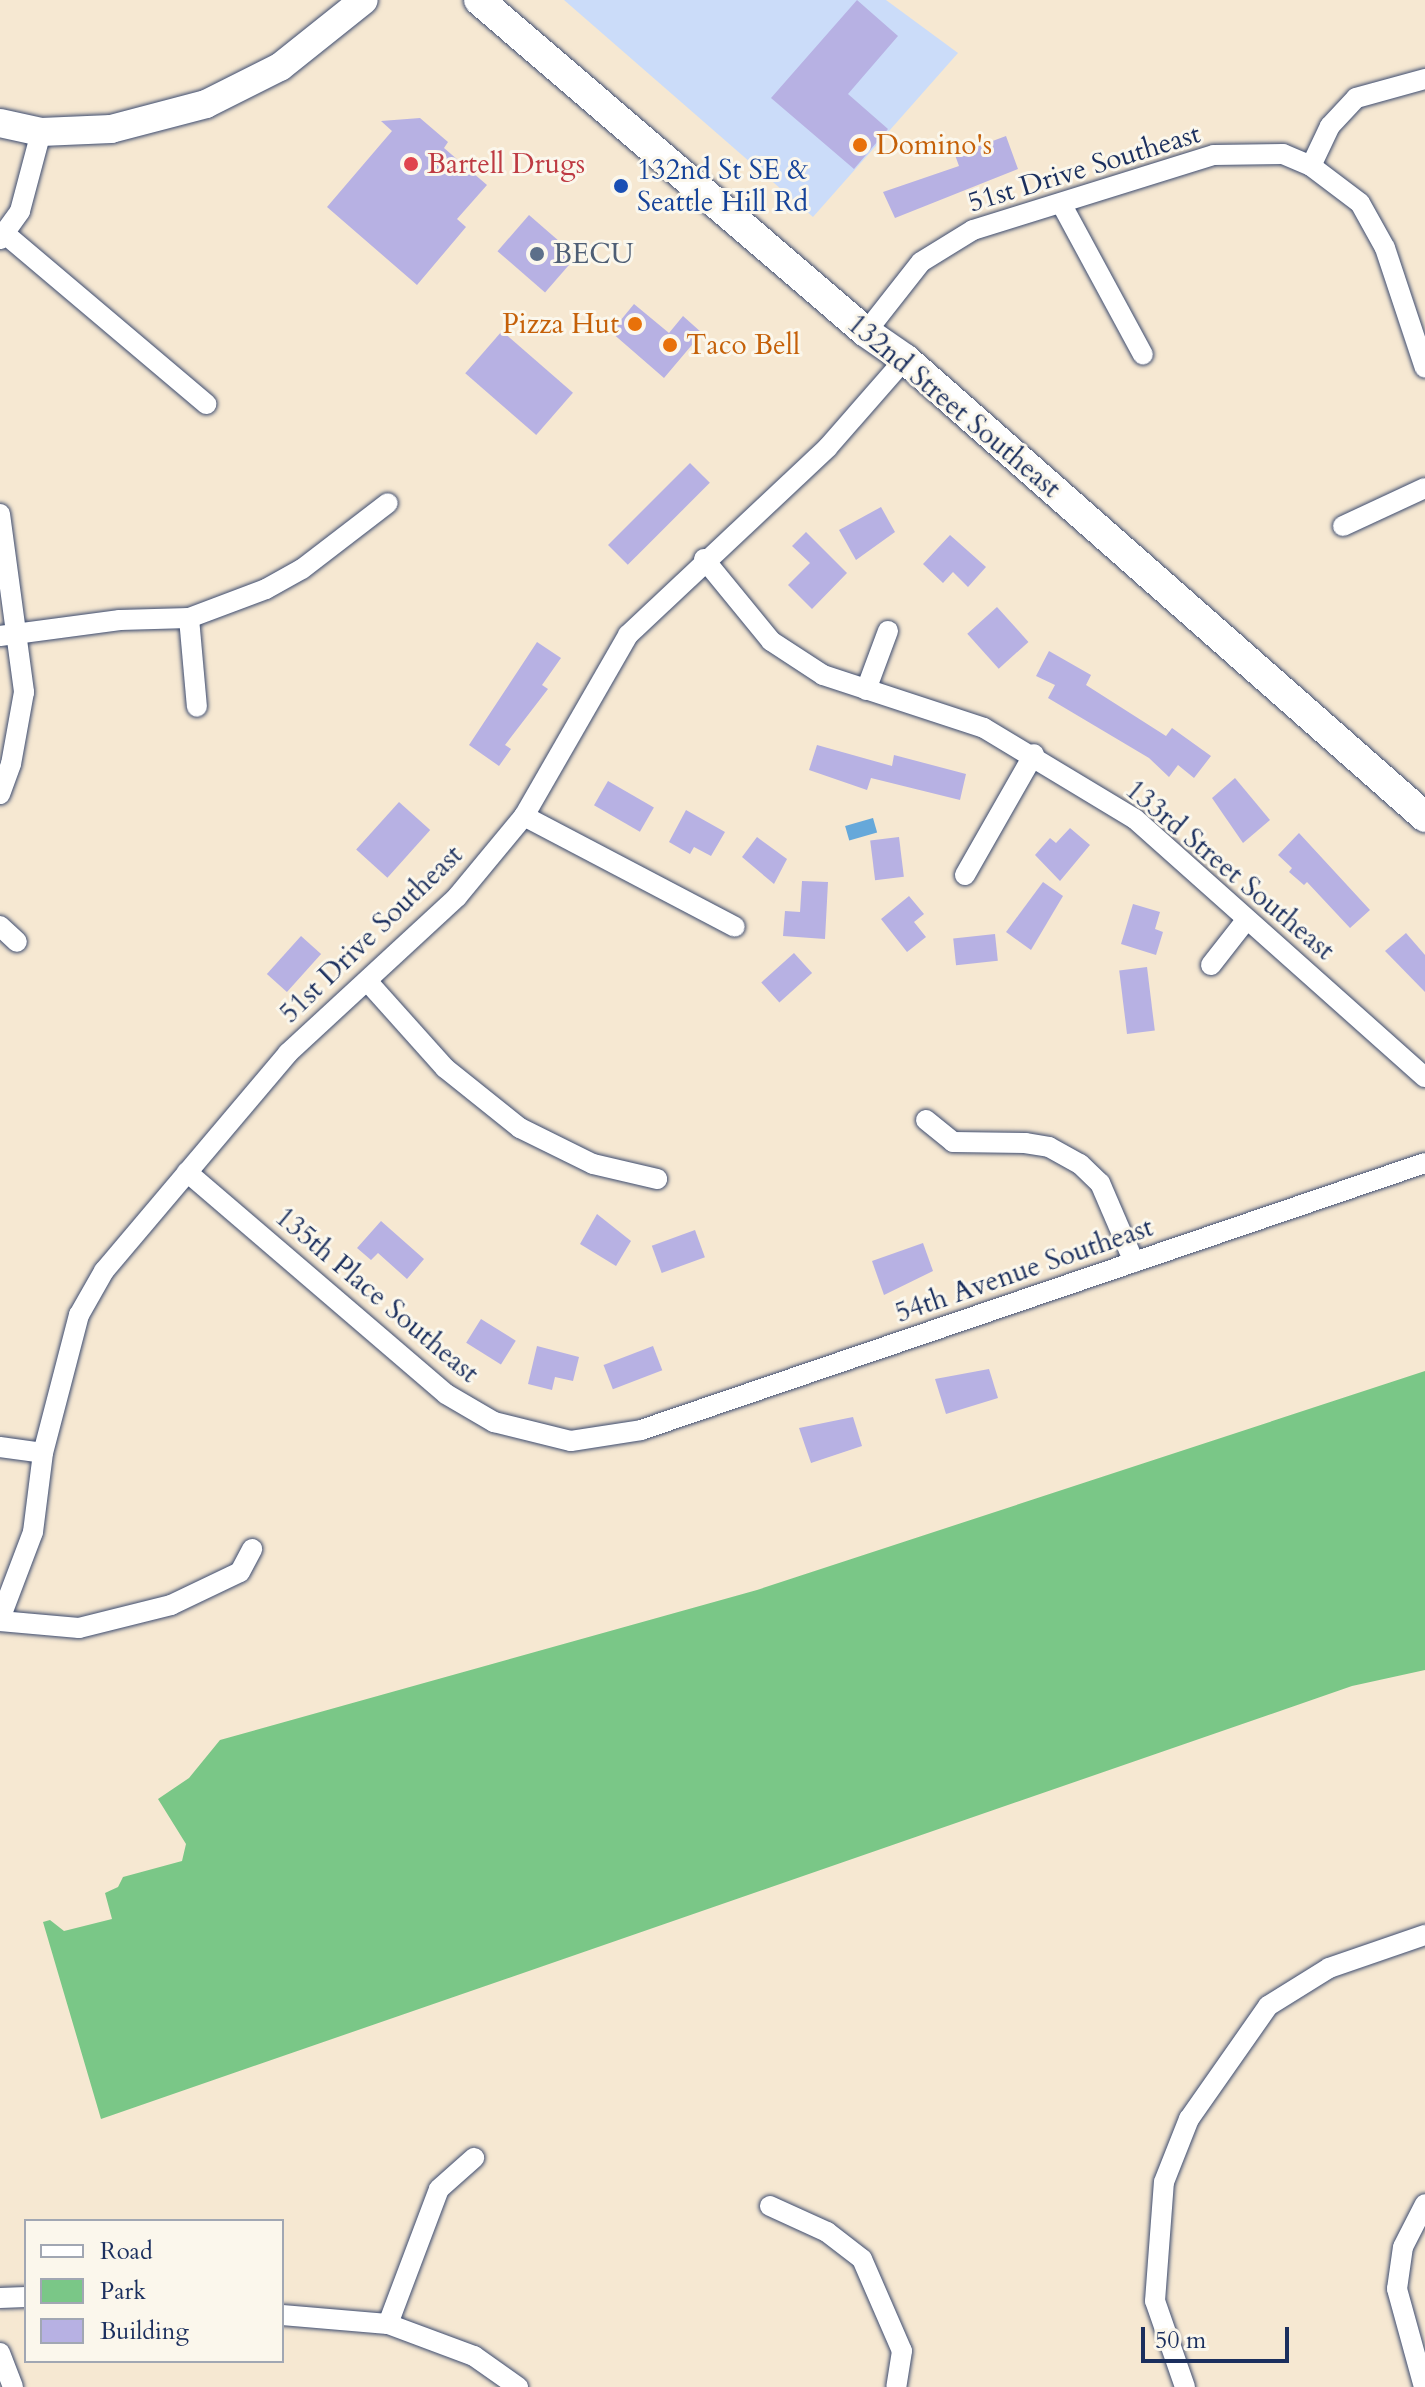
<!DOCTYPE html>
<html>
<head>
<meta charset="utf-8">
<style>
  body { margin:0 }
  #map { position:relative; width:1425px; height:2387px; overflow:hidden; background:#f6e8d2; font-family:Cardo,serif }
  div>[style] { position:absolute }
  .built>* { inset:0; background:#cbdcf9 }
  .green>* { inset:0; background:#7ac787 }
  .water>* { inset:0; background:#66a8da; transform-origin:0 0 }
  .building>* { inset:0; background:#b7b1e3; transform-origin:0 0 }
  .roads { filter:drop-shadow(0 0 2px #3c4b6f) drop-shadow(0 0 2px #3c4b6f) }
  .street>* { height:20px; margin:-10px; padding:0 10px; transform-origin:10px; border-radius:10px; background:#fff }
  .secondary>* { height:28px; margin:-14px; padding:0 14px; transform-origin:14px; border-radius:14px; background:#fff }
  .primary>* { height:30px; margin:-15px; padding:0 15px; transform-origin:15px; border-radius:15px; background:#fff }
  .dots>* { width:22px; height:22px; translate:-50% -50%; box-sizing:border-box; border:4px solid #fbf7ec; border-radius:50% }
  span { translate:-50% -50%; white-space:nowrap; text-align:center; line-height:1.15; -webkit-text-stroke:6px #fbf7ec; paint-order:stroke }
  .food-label { font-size:28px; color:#c56008 }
  .left { translate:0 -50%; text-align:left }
  .right { translate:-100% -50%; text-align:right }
  .health-label { font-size:28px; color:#be3a42 }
  .street-label { font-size:28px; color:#1b2f5e }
  .transit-label { font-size:28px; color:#164399 }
  .service-label { font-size:28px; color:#4e5e75 }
  .legend { position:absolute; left:24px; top:2219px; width:260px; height:144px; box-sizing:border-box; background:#fbf7ec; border:2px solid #a1a7b3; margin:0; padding:10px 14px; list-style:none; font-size:24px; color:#1b2f5e }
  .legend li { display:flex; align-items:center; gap:16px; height:40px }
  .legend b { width:40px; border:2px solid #a1a7b3 }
  .scale { position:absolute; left:1141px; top:2327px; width:148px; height:36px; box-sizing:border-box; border:4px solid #1b2f5e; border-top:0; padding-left:10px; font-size:24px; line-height:28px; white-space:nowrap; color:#1b2f5e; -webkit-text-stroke:6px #fbf7ec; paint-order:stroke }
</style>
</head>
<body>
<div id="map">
  <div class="built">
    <i style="clip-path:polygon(564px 0,886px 0,958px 53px,813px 217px)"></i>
  </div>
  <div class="green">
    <i style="clip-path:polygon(1425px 1371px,1425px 1670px,1352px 1686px,101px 2119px,43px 1922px,50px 1920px,64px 1931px,112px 1919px,105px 1893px,118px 1887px,123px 1877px,182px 1861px,186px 1844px,158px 1799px,189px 1778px,220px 1740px,757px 1590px)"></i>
  </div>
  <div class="water">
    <i style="left:873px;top:818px;width:15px;height:29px;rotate:74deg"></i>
  </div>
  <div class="building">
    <i style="clip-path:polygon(857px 0,898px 36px,848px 94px,888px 129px,854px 169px,771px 98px)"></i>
    <i style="clip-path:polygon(420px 118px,448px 142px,444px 148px,487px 185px,457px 219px,466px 227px,417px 285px,327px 207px,392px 131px,381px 121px)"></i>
    <i style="clip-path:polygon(1006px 136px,1018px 169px,895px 218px,883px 192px,959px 166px,955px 155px)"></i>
    <i style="left:529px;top:215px;width:63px;height:48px;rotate:41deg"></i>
    <i style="clip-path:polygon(634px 304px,669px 333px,683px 316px,702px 333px,664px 378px,611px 332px)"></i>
    <i style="left:502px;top:331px;width:94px;height:56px;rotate:41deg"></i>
    <i style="left:690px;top:463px;width:28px;height:116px;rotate:45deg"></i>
    <i style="clip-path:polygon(881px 507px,895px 532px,856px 560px,839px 530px)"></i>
    <i style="clip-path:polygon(806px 532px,847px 573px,812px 609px,788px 585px,810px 563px,792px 546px)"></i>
    <i style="clip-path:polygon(950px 535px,986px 567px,968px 587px,953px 572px,943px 583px,923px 564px)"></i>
    <i style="left:997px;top:607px;width:47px;height:40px;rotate:48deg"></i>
    <i style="clip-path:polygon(537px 642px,561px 658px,542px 685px,548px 689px,505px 745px,511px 749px,499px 766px,469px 745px)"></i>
    <i style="clip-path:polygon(1049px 651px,1091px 675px,1086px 685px,1166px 736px,1172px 728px,1211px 756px,1194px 778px,1178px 765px,1169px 777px,1149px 758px,1048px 698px,1055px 685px,1036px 676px)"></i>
    <i style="clip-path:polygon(817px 745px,892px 766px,894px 755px,966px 774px,960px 800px,871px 778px,867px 790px,809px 770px)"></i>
    <i style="clip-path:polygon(1235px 778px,1270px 820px,1243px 843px,1212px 798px)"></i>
    <i style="left:608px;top:781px;width:53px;height:28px;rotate:30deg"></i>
    <i style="left:399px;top:802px;width:42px;height:64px;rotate:42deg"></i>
    <i style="clip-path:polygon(686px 810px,725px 832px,711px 856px,694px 847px,690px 854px,669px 842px)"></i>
    <i style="clip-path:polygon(1070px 828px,1090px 845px,1060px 881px,1035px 855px,1050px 838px,1056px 843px)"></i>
    <i style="clip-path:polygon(1299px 833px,1370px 910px,1350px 928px,1307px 882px,1304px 885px,1289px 872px,1292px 868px,1278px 855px)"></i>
    <i style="clip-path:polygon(757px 837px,787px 859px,774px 884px,742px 857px)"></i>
    <i style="left:899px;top:837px;width:40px;height:29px;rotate:83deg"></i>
    <i style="clip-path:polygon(802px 881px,828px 882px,825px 939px,783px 936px,785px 911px,800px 912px)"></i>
    <i style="clip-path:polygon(1043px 882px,1063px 896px,1031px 950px,1006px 932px)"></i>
    <i style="clip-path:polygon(909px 896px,924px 914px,914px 922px,926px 937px,907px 952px,881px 919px)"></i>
    <i style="clip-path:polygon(1133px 904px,1160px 912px,1155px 929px,1163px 932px,1156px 955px,1121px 944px)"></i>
    <i style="clip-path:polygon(1406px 933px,1425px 955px,1425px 992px,1385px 951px)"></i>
    <i style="left:995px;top:934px;width:27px;height:42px;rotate:84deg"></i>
    <i style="left:301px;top:936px;width:27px;height:51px;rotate:42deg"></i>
    <i style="left:794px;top:953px;width:27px;height:44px;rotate:48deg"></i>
    <i style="left:1147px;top:967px;width:64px;height:28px;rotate:83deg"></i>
    <i style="clip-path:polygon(597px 1214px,631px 1241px,616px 1266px,580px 1244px)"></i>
    <i style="clip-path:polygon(381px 1221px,424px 1259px,407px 1279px,378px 1253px,371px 1260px,357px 1248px)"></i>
    <i style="left:695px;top:1230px;width:29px;height:46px;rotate:70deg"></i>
    <i style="clip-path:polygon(923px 1243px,933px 1271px,884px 1295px,872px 1261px)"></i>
    <i style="left:481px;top:1319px;width:41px;height:28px;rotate:32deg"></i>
    <i style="clip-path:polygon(537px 1346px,579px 1357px,573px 1381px,555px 1377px,552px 1390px,528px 1384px)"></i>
    <i style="left:653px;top:1346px;width:26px;height:53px;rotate:69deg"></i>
    <i style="clip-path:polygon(989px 1369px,998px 1398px,946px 1414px,935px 1379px)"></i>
    <i style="clip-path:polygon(853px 1417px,862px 1446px,811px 1463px,799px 1428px)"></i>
  </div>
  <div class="roads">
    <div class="street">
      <i style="left:1311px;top:166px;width:44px;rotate:-64.6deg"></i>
      <i style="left:1330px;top:126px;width:38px;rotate:-47deg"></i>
      <i style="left:1356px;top:98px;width:72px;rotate:-15.4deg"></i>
      <i style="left:1062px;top:205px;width:170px;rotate:61.6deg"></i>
      <i style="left:4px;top:233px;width:265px;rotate:40.2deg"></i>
      <i style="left:0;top:239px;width:34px;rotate:-54deg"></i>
      <i style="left:20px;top:211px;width:82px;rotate:-75.1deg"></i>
      <i style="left:866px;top:332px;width:89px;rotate:-51.8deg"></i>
      <i style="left:921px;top:262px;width:61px;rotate:-31.6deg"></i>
      <i style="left:973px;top:230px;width:252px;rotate:-17.3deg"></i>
      <i style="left:1214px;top:155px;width:69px;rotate:-0.8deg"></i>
      <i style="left:1283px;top:154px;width:30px;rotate:23deg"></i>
      <i style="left:1311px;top:166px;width:61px;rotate:37.1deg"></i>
      <i style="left:1360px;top:203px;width:51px;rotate:60.9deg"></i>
      <i style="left:1385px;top:248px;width:126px;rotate:71.6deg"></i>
      <i style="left:0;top:514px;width:180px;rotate:82.3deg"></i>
      <i style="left:24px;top:692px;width:73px;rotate:100.2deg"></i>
      <i style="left:11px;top:764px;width:32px;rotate:110deg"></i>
      <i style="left:1343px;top:526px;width:90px;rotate:-24.9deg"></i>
      <i style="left:704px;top:559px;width:106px;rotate:50.7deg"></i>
      <i style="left:771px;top:641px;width:62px;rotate:33.2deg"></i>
      <i style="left:823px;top:675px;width:169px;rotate:18.2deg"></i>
      <i style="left:984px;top:728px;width:176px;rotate:31.1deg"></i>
      <i style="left:1135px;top:819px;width:388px;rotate:41.7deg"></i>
      <i style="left:189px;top:618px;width:89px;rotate:84.9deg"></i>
      <i style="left:0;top:636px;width:121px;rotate:-7.6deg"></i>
      <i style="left:120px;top:620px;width:69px;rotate:-1.7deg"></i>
      <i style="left:189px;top:618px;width:82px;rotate:-20.6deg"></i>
      <i style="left:266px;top:589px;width:41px;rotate:-29.1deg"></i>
      <i style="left:302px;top:569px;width:108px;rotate:-37.5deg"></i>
      <i style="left:866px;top:690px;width:63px;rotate:-69.6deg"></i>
      <i style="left:524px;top:816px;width:238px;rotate:27.7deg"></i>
      <i style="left:965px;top:875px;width:139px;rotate:-60.3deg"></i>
      <i style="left:0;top:926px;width:23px;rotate:43deg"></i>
      <i style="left:1211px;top:965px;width:58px;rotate:-52deg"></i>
      <i style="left:369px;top:983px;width:114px;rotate:48.2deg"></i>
      <i style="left:445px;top:1068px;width:96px;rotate:38.7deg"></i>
      <i style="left:520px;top:1128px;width:81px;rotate:26.3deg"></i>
      <i style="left:593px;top:1164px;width:66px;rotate:13.2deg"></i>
      <i style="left:926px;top:1120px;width:35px;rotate:39deg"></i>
      <i style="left:953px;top:1142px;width:72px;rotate:0.8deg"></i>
      <i style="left:1025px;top:1143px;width:24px;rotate:9deg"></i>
      <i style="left:1049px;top:1147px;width:35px;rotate:29deg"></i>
      <i style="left:1080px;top:1164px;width:28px;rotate:44deg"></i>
      <i style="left:1100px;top:1183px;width:86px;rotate:66.7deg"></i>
      <i style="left:187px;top:1172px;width:341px;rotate:40.6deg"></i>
      <i style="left:446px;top:1394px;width:56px;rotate:30.3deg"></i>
      <i style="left:494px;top:1422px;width:79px;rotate:13.9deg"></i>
      <i style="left:571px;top:1441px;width:71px;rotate:-8.9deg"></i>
      <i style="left:641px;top:1430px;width:828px;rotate:-18.81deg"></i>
      <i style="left:0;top:1447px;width:43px;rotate:7.9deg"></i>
      <i style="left:0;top:1619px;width:93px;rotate:-69.2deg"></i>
      <i style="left:33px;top:1532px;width:80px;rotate:-82.8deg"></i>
      <i style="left:43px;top:1453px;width:143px;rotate:-75.4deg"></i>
      <i style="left:79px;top:1315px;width:51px;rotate:-60.4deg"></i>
      <i style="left:104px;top:1271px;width:285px;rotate:-49.8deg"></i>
      <i style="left:288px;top:1053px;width:230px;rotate:-42.7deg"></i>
      <i style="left:457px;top:897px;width:105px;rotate:-50.4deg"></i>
      <i style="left:524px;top:816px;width:209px;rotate:-60.1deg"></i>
      <i style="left:628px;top:635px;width:274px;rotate:-43.2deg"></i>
      <i style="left:828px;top:447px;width:117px;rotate:-48.8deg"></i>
      <i style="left:0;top:1621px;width:79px;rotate:5.1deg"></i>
      <i style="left:79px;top:1628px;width:95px;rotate:-14deg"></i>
      <i style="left:171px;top:1605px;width:76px;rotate:-25.6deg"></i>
      <i style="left:240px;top:1572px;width:26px;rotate:-62deg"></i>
      <i style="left:770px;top:2206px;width:63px;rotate:24.5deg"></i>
      <i style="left:827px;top:2232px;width:44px;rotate:37.6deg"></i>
      <i style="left:862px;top:2259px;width:100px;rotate:66.5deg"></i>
      <i style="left:902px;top:2351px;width:36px;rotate:99deg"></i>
      <i style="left:0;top:2298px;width:26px;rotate:-2deg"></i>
      <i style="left:282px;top:2315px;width:106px;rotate:4.9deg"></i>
      <i style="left:388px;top:2324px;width:92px;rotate:20.4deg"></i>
      <i style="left:474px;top:2356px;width:54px;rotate:35.2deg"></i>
      <i style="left:388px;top:2324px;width:144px;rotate:-69.3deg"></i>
      <i style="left:439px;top:2189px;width:47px;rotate:-41.5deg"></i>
      <i style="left:0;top:2353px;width:36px;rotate:69deg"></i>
      <i style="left:1185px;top:2387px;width:91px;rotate:-109.2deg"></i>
      <i style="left:1155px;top:2301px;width:119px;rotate:-85.7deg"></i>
      <i style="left:1164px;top:2182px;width:68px;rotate:-68.4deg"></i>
      <i style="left:1189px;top:2119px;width:138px;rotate:-55deg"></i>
      <i style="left:1268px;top:2006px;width:72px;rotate:-31.9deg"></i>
      <i style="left:1329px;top:1968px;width:102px;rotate:-19deg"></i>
      <i style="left:1424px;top:2387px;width:102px;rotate:-105.4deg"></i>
      <i style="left:1397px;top:2289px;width:42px;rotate:-81.9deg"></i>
      <i style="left:1403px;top:2247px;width:48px;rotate:-62.9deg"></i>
    </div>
    <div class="secondary">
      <i style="left:0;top:123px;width:42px;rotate:12.4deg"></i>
      <i style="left:41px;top:132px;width:70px;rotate:-2.5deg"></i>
      <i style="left:111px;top:129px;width:98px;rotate:-14.7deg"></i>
      <i style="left:206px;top:104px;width:83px;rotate:-26.6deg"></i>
      <i style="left:280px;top:67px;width:107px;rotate:-38.6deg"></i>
    </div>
    <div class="primary">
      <i style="left:479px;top:0;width:510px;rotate:40.63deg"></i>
      <i style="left:866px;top:332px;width:47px;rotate:34.7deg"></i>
      <i style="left:905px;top:359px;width:693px;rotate:41.37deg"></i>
    </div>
  </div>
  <div class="dots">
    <i style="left:860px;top:145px;background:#e8710a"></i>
    <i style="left:411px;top:164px;background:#e0444e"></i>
    <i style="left:621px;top:186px;background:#1a4fb4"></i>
    <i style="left:537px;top:254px;background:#5c6f8a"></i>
    <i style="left:635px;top:324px;background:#e8710a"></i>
    <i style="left:670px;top:345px;background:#e8710a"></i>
  </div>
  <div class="food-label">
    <span class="left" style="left:876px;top:145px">Domino's</span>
    <span class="right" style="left:619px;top:324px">Pizza Hut</span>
    <span class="left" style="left:686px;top:345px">Taco Bell</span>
  </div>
  <div class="health-label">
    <span class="left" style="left:427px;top:164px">Bartell Drugs</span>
  </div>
  <div class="street-label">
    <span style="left:1084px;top:168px;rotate:-17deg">51st Drive Southeast</span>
    <span style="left:954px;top:406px;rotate:40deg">132nd Street Southeast</span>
    <span style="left:1230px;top:870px;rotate:40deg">133rd Street Southeast</span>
    <span style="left:371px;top:934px;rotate:-44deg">51st Drive Southeast</span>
    <span style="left:1024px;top:1270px;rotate:-19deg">54th Avenue Southeast</span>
    <span style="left:377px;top:1295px;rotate:40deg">135th Place Southeast</span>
  </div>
  <div class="transit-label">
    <span class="left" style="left:637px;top:186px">132nd St SE &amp;<br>Seattle Hill Rd</span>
  </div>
  <div class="service-label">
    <span class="left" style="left:553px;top:254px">BECU</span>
  </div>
  <ul class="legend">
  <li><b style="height:10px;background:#fff"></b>Road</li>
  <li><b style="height:22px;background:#7ac787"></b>Park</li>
  <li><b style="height:22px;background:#b7b1e3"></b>Building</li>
  </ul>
  <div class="scale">50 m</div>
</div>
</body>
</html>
